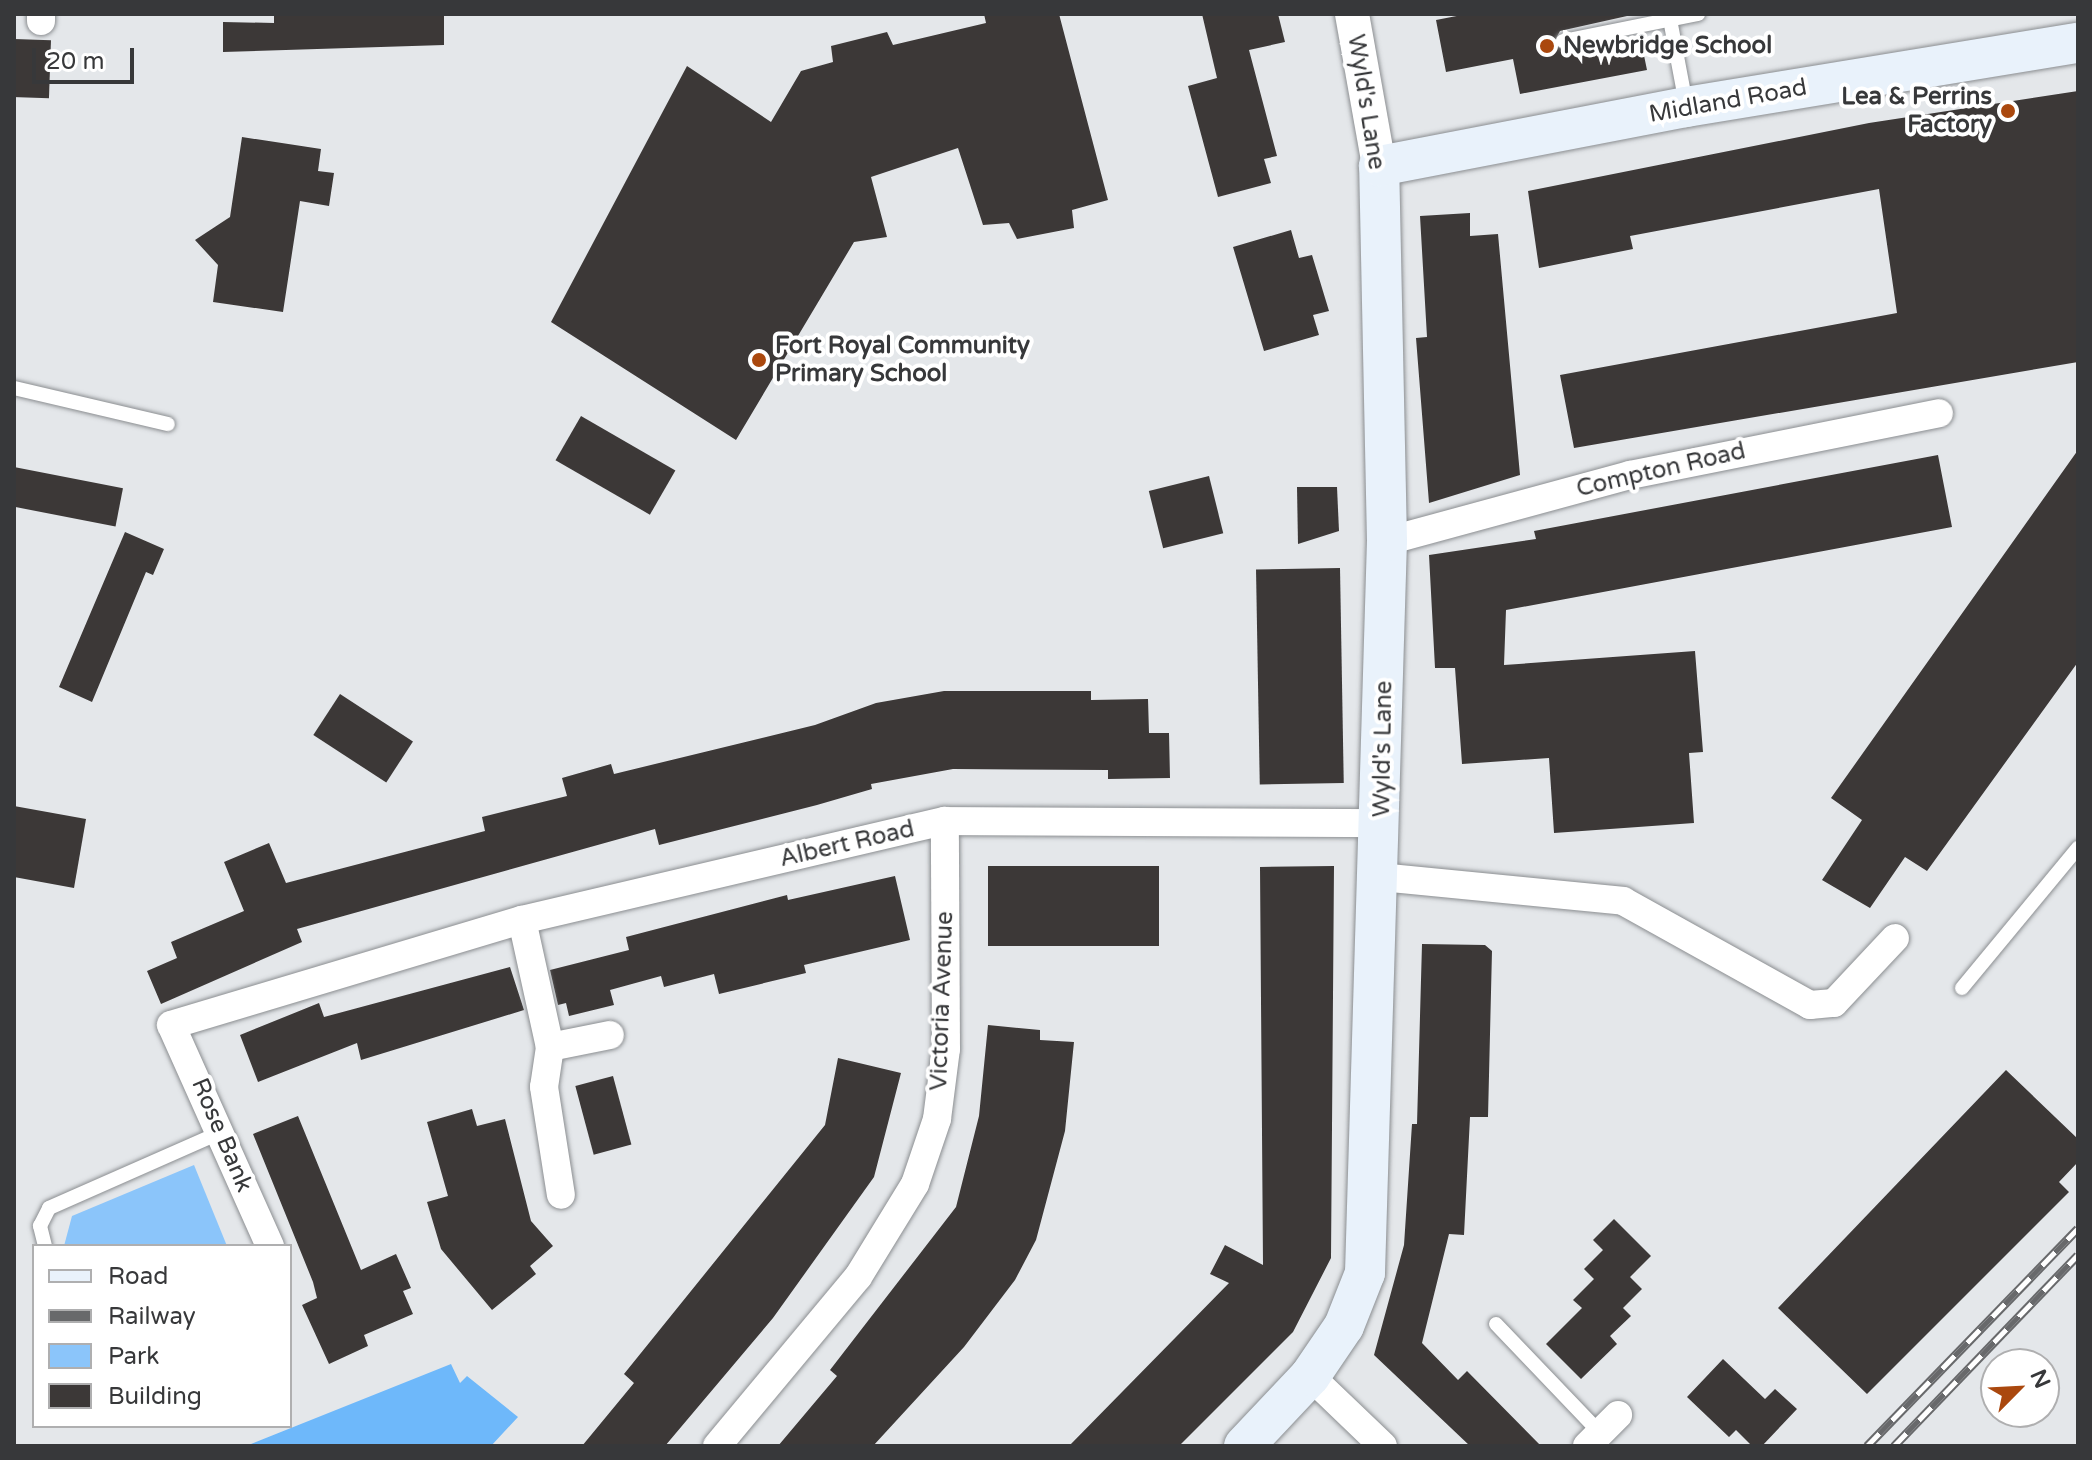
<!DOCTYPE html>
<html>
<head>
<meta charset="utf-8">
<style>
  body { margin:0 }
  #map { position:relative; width:2092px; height:1460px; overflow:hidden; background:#e4e7ea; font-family:"Varela Round",sans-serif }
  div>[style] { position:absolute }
  .green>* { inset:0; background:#8bc5fa }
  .forest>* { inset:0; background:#6eb8fa }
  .building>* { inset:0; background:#3c3837; transform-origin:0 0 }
  .roads { filter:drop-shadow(0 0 2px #8b8e91) drop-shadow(0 0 2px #8b8e91) }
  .service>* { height:14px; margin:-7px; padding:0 7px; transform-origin:7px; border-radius:7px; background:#fff }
  .minor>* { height:28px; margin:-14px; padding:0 14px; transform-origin:14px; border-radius:14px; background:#fff }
  .tertiary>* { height:34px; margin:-17px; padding:0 17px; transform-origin:17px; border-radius:17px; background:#fff }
  .secondary>* { height:40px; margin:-20px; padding:0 20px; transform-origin:20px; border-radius:20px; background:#e9f2fb }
  .rail>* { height:9px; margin-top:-4.5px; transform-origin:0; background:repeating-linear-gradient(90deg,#fff 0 18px,#68696b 0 36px); box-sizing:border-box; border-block:2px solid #68696b }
  .dots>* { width:22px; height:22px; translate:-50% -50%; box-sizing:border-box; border:4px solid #fff; border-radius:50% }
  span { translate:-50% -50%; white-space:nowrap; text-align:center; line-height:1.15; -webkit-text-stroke:8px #fff; paint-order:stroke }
  .poi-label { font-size:24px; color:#37383a; font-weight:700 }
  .left { translate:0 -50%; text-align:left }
  .right { translate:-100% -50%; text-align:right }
  .street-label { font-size:24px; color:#37383a }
  .frame { position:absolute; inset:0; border:16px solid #37383a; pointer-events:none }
  .legend { position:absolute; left:32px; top:1244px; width:260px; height:184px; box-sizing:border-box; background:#fff; border:2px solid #afafb0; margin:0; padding:10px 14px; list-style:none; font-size:24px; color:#37383a }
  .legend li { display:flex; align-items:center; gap:16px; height:40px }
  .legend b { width:40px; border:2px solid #afafb0 }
  .north { position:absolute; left:1980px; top:1348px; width:80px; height:80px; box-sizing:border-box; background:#fff; border:2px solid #afafb0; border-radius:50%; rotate:66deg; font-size:22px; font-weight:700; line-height:32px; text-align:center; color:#37383a }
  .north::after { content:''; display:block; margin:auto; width:28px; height:36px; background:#aa480e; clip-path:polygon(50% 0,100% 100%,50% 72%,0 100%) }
  .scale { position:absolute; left:32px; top:48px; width:102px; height:36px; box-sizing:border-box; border:4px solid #37383a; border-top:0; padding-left:10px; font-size:24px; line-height:28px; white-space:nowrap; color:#37383a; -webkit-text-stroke:6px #fff; paint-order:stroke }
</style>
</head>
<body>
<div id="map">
  <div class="green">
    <i style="clip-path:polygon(194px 1165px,227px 1246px,64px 1246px,72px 1216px)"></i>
  </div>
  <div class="forest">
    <i style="clip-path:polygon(451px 1364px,460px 1383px,467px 1376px,518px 1417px,491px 1446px,246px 1446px)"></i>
  </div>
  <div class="building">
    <i style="clip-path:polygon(274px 14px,444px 14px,444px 45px,223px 52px,223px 22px,274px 23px)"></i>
    <i style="clip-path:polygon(984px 14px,1059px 14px,1108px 200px,1072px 210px,1074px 228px,1017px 239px,1009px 223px,983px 225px,958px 148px,871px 177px,887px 237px,854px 242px,736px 440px,551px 322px,687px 66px,771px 122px,801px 71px,833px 62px,831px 46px,887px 32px,893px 45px,986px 23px)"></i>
    <i style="clip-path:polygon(1202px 14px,1278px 14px,1285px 42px,1249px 50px,1277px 156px,1264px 159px,1271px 183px,1218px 197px,1188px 86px,1217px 78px)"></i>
    <i style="clip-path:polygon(1467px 14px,1636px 14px,1560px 31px,1553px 44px,1565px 51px,1640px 36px,1647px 70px,1520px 94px,1513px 59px,1446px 72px,1436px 20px)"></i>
    <i style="left:14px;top:39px;width:37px;height:58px;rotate:2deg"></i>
    <i style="clip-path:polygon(2078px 91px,2078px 362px,1574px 448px,1560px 375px,1897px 313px,1879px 189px,1630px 236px,1633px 249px,1539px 268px,1528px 191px,1869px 123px)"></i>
    <i style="clip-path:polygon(242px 137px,321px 149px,318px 171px,334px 173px,329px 206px,300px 201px,283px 312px,213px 302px,218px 265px,195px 240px,230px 217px)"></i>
    <i style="clip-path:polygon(1470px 213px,1470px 236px,1498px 234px,1520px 475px,1429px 503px,1416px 338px,1427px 337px,1420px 216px)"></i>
    <i style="clip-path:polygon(1291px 230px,1299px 258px,1312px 255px,1329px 311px,1313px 315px,1319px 335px,1264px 351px,1233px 247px)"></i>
    <i style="left:581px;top:416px;width:109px;height:51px;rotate:30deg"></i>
    <i style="clip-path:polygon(2078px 450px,2078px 662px,1927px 871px,1905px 857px,1870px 908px,1822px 880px,1862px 820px,1831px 798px)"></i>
    <i style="clip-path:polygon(1938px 455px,1952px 527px,1506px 610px,1504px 665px,1695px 651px,1703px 752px,1689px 753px,1694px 823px,1554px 833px,1549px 758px,1462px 764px,1455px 668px,1435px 668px,1429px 555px,1536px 539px,1534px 531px)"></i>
    <i style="left:14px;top:467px;width:111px;height:39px;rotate:11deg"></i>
    <i style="left:1209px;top:476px;width:59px;height:62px;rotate:76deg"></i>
    <i style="clip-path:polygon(1297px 487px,1337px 487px,1339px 531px,1298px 544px)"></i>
    <i style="clip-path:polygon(125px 532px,164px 549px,153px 575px,146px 572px,92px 702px,59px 687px)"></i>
    <i style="left:1340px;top:568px;width:215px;height:84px;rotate:89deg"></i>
    <i style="clip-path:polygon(944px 691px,1091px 691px,1091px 700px,1148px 699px,1149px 733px,1169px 733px,1170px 778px,1108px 779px,1108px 770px,953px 769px,871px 784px,872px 789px,817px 805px,659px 845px,655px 829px,297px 929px,302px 942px,161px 1004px,147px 971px,177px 958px,171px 942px,244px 911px,224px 862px,269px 843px,286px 883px,485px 831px,482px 817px,567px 796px,562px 778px,611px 764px,614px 774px,815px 725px,876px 703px)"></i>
    <i style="left:340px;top:694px;width:87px;height:49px;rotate:33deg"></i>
    <i style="clip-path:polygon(14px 806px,86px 819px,74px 888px,14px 877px)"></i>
    <i style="left:988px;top:866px;width:171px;height:80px"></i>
    <i style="clip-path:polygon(1334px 866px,1331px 1258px,1293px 1332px,1179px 1446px,1069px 1446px,1229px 1283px,1210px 1274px,1225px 1245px,1263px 1265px,1260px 867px)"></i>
    <i style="clip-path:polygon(895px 876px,910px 940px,804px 965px,806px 973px,719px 994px,714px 974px,664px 987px,661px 976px,610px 990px,614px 1005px,569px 1016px,566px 1003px,558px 1005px,550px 970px,629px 950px,626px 937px,787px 895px,788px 900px)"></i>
    <i style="clip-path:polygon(1422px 944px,1485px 945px,1492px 951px,1488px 1117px,1470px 1117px,1464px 1235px,1449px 1234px,1422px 1343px,1458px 1380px,1467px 1371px,1541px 1446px,1470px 1446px,1374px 1355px,1404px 1245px,1412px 1124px,1417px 1124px)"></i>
    <i style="clip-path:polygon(510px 967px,524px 1010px,361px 1060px,357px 1043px,258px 1082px,240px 1035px,319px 1003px,324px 1017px)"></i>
    <i style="clip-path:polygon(988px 1025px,1040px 1030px,1040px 1040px,1074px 1042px,1065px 1131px,1036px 1240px,1015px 1280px,964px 1347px,873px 1446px,778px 1446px,837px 1376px,830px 1370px,956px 1207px,979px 1116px)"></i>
    <i style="clip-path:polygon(838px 1058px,901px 1073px,874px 1177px,773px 1318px,665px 1446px,582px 1446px,634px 1383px,624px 1374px,825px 1125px)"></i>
    <i style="clip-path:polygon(2006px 1070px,2078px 1139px,2078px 1162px,2059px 1182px,2069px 1192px,1867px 1394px,1778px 1308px)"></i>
    <i style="left:613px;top:1076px;width:71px;height:39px;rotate:75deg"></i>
    <i style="clip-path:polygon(472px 1109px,477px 1126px,505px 1119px,531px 1221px,553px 1246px,530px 1266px,536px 1274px,492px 1310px,441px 1249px,427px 1202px,448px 1196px,427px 1122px)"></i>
    <i style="clip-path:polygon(298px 1116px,361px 1270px,396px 1254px,411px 1288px,403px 1291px,413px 1314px,364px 1335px,368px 1346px,329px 1364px,302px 1305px,317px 1298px,313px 1282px,253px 1134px)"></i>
    <i style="clip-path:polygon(1614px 1219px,1651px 1256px,1630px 1277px,1642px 1289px,1623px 1308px,1631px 1316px,1610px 1336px,1617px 1344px,1581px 1379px,1546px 1344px,1582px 1308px,1573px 1300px,1594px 1279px,1584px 1269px,1603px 1250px,1593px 1240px)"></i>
    <i style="clip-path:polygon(1723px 1359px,1765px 1399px,1775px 1389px,1797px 1409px,1762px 1446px,1752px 1446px,1736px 1430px,1729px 1437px,1687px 1397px)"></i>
  </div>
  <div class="roads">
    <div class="service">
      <i style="left:1669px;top:14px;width:92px;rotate:79.3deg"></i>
      <i style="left:1563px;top:41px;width:138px;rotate:-11.3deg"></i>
      <i style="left:14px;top:388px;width:158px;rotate:13.2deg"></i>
      <i style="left:1962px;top:988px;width:182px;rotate:-50.4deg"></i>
      <i style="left:45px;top:1246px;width:21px;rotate:-104deg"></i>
      <i style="left:40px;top:1226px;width:20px;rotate:-63deg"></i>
      <i style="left:49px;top:1208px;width:188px;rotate:-23.8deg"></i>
      <i style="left:1496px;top:1324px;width:151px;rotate:46.3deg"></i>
    </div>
    <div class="minor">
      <i style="left:41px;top:21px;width:7px;rotate:-90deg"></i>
      <i style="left:1387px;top:541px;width:252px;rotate:-15.2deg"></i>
      <i style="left:1630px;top:475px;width:315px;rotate:-11.3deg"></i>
      <i style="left:1380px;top:877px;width:244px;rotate:5.6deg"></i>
      <i style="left:1623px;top:901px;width:214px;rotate:29.1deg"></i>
      <i style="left:1810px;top:1005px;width:24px;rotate:-5deg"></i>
      <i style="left:1834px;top:1003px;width:89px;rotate:-46.8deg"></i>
      <i style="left:522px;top:920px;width:130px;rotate:77.6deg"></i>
      <i style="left:550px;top:1047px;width:40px;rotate:98.5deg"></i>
      <i style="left:544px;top:1087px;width:109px;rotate:81.1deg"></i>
      <i style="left:550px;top:1047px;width:61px;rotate:-11.3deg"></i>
      <i style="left:270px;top:1246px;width:242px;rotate:-114.1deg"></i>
      <i style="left:171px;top:1025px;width:366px;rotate:-16.7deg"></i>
      <i style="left:522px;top:920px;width:434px;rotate:-13.2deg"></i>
      <i style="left:945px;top:821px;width:437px;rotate:0.3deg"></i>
      <i style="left:1310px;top:1376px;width:101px;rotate:43.8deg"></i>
      <i style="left:717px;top:1446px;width:220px;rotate:-50.2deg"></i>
      <i style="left:858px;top:1277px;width:109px;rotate:-58.5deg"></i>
      <i style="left:915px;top:1184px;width:69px;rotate:-71.3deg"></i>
      <i style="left:937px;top:1119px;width:71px;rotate:-82.7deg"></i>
      <i style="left:946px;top:1049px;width:228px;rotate:-90.3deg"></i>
      <i style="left:1587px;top:1446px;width:44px;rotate:-45deg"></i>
    </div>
    <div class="tertiary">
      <i style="left:1352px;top:14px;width:154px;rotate:79.9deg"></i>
    </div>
    <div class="secondary">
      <i style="left:1244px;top:1446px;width:96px;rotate:-46.7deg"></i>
      <i style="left:1310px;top:1376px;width:60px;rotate:-55.8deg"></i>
      <i style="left:1344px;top:1326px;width:57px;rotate:-68.4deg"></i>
      <i style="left:1365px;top:1273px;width:732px;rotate:-88.28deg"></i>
      <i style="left:1387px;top:541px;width:375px;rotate:-91.2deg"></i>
      <i style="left:1379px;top:166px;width:313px;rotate:-10.9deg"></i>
      <i style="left:1686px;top:107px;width:397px;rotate:-9.3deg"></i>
    </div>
  </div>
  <div class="rail">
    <i style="left:1867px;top:1446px;width:303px;rotate:-45.9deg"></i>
    <i style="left:1894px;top:1446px;width:265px;rotate:-46.1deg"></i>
  </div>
  <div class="dots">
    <i style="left:1547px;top:46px;background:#aa480e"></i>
    <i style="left:2008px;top:111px;background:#aa480e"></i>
    <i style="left:759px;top:360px;background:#aa480e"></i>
  </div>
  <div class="poi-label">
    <span class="left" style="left:1563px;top:46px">Newbridge School</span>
    <span class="right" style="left:1992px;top:111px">Lea &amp; Perrins<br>Factory</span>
    <span class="left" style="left:775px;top:360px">Fort Royal Community<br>Primary School</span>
  </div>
  <div class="street-label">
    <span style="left:1728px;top:101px;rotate:-10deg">Midland Road</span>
    <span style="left:1366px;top:102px;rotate:81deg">Wyld's Lane</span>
    <span style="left:1661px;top:470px;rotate:-13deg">Compton Road</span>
    <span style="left:1383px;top:749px;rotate:-89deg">Wyld's Lane</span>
    <span style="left:847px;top:844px;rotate:-13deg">Albert Road</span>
    <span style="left:942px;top:1001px;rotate:-88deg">Victoria Avenue</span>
    <span style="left:222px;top:1135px;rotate:67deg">Rose Bank</span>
  </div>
  <div class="frame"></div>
  <ul class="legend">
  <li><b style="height:10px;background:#e9f2fb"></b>Road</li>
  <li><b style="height:10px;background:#68696b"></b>Railway</li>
  <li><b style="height:22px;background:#8bc5fa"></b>Park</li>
  <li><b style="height:22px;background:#3c3837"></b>Building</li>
  </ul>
  <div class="north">N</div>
  <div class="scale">20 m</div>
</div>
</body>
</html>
